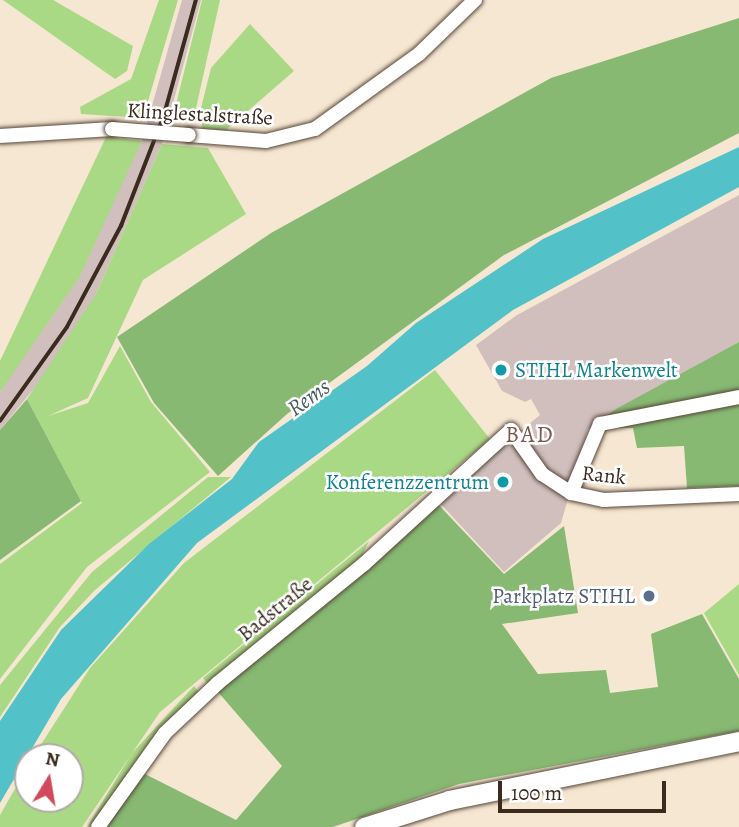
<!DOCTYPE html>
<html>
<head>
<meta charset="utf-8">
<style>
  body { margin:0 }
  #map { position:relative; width:739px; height:827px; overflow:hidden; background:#f6e7d2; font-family:Alegreya,serif }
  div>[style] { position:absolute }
  .industrial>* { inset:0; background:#d1bfbe }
  .green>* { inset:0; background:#aad986 }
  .forest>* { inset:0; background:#87b973 }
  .water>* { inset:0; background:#53c2c8 }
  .roads { filter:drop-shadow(0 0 2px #574639) drop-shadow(0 0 2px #574639) }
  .street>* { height:14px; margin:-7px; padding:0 7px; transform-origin:7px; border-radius:7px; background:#fff }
  .secondary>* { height:19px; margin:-9.5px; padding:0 9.5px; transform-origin:9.5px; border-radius:9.5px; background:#fff }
  .rail>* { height:3.5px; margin:-1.75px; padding:0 1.75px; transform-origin:1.75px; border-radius:1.75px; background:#3b2a1e }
  .bridges { filter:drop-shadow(0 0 2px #574639) drop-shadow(0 0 2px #574639) }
  .street-bridge>* { height:14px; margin:-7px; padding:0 7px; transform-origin:7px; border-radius:7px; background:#fff }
  .dots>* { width:19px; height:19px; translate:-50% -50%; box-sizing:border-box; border:4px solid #fff; border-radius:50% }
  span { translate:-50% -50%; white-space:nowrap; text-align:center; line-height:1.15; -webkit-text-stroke:5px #fff; paint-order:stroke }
  .street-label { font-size:21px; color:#3b2a1e }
  .culture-label { font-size:21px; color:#0d838f }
  .left { translate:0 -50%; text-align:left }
  .right { translate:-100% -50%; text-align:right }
  .service-label { font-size:21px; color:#4e5e75 }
  .water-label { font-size:23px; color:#435f5a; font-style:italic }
  .neighbourhood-label { font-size:23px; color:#7f574b; letter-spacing:2px }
  .north { position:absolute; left:14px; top:743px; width:70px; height:70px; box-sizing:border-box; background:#fff; border:2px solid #b1aaa5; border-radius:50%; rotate:11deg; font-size:19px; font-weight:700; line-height:28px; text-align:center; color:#3b2a1e }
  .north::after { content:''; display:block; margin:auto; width:24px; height:32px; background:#d1495b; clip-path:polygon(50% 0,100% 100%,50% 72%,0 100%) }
  .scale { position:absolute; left:498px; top:781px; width:168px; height:32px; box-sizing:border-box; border:4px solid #3b2a1e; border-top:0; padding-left:9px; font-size:21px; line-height:24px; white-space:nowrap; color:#3b2a1e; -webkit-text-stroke:5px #fff; paint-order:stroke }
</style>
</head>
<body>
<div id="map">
  <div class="industrial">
    <i style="clip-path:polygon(182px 0,201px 0,162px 144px,96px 294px,59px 358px,0 430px,0 392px,142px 141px)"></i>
    <i style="clip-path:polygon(739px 195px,739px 342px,588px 429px,561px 523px,504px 572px,437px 500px,540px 415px,531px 399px,525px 402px,502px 391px,476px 345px,517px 315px)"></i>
  </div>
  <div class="green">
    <i style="clip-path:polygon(3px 0,53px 0,133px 46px,127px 71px,115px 79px)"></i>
    <i style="clip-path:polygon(159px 0,178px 0,143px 118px,81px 114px,80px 107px,131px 79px)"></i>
    <i style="clip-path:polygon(202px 0,220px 0,193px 122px,172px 120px)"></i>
    <i style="clip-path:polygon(250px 24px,294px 71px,225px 131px,203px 131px,200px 112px,211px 68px)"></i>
    <i style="clip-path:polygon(106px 137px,142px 141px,79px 278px,0 392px,0 361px)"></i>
    <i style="clip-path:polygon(162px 144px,208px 148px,246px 214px,143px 280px,88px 398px,48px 416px,88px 403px,120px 346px,151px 402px,210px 472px,87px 567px,0 679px,0 564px,82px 503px,27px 399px,96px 294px)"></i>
    <i style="clip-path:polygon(435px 370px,490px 439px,160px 712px,82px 827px,0 827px,0 815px,28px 766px,28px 799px,70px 799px,70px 757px,33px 757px,90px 668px,184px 563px)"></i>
    <i style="clip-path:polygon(208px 477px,231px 477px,95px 590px,60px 627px,0 717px,0 685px,92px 572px)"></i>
    <i style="clip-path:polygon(369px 541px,361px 558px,208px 685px,203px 678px)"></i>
    <i style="clip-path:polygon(739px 584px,739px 675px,704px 613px)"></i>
    <i style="clip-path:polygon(194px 686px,199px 692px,145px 748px,93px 827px,87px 827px,132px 753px)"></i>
  </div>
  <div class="forest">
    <i style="clip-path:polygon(739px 18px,739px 133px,504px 255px,287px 414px,218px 476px,154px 403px,117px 337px,271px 233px,551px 78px)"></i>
    <i style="clip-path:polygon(739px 342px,739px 486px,687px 488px,684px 446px,637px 448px,633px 428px,603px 428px,600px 420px,616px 409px)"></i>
    <i style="clip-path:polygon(27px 399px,81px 501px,0 560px,0 430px)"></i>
    <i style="clip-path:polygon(435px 501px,504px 574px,564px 526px,578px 613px,502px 624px,538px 674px,606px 670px,610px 693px,658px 687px,651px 634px,702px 614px,739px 679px,739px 731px,459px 784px,333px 827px,104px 827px,143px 773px,236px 820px,282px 766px,218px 692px,368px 567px)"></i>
  </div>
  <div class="water">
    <i style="clip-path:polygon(739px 147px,739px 187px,513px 310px,197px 543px,61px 699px,0 803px,0 721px,61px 630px,149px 544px,232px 479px,259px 442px,367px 366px,416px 323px,543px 239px)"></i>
  </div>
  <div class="roads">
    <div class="street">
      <i style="left:189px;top:135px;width:77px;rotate:4.5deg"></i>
      <i style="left:266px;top:141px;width:50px;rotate:-13.8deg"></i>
      <i style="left:315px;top:129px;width:128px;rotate:-35.8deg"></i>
      <i style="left:419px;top:54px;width:78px;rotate:-44deg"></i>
      <i style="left:0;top:136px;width:112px;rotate:-3.6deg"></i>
      <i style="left:571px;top:493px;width:75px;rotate:-67.2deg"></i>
      <i style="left:600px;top:424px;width:142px;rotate:-11deg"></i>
      <i style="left:98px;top:827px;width:115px;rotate:-54.5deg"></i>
      <i style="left:165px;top:733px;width:73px;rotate:-43.3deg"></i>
      <i style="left:218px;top:683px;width:188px;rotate:-39.2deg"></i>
      <i style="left:364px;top:564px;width:199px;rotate:-42.4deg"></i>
      <i style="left:511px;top:430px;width:54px;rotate:54.8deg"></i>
      <i style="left:542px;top:474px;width:35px;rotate:33deg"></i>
      <i style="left:571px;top:493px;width:34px;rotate:12deg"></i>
      <i style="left:604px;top:500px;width:135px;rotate:-2.5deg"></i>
    </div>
    <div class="secondary">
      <i style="left:364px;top:827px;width:89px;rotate:-17.6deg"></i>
      <i style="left:449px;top:800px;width:296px;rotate:-11.5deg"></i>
    </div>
  </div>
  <div class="rail">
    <i style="left:0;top:421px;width:115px;rotate:-54.5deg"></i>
    <i style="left:67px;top:327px;width:115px;rotate:-61.9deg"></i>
    <i style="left:121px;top:226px;width:119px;rotate:-68.8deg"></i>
    <i style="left:164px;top:115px;width:119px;rotate:-74.5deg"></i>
  </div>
  <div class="bridges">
    <div class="street-bridge">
      <i style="left:112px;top:129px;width:77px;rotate:4.5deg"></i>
    </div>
  </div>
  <div class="dots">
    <i style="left:501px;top:370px;background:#0f9aa8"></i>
    <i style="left:503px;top:482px;background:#0f9aa8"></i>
    <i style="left:649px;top:596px;background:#5c6f8a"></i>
  </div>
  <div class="street-label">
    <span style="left:200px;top:114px;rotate:3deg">Klinglestalstraße</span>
    <span style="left:604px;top:475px;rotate:6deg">Rank</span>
    <span style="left:275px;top:609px;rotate:-39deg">Badstraße</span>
  </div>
  <div class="culture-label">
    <span class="left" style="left:515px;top:370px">STIHL Markenwelt</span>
    <span class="right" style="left:489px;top:482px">Konferenzzentrum</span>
  </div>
  <div class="service-label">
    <span class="right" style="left:635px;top:596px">Parkplatz STIHL</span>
  </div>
  <div class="water-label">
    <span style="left:309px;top:398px;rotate:-36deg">Rems</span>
  </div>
  <div class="neighbourhood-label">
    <span style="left:530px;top:435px">BAD</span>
  </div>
  <div class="north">N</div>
  <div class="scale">100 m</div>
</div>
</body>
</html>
